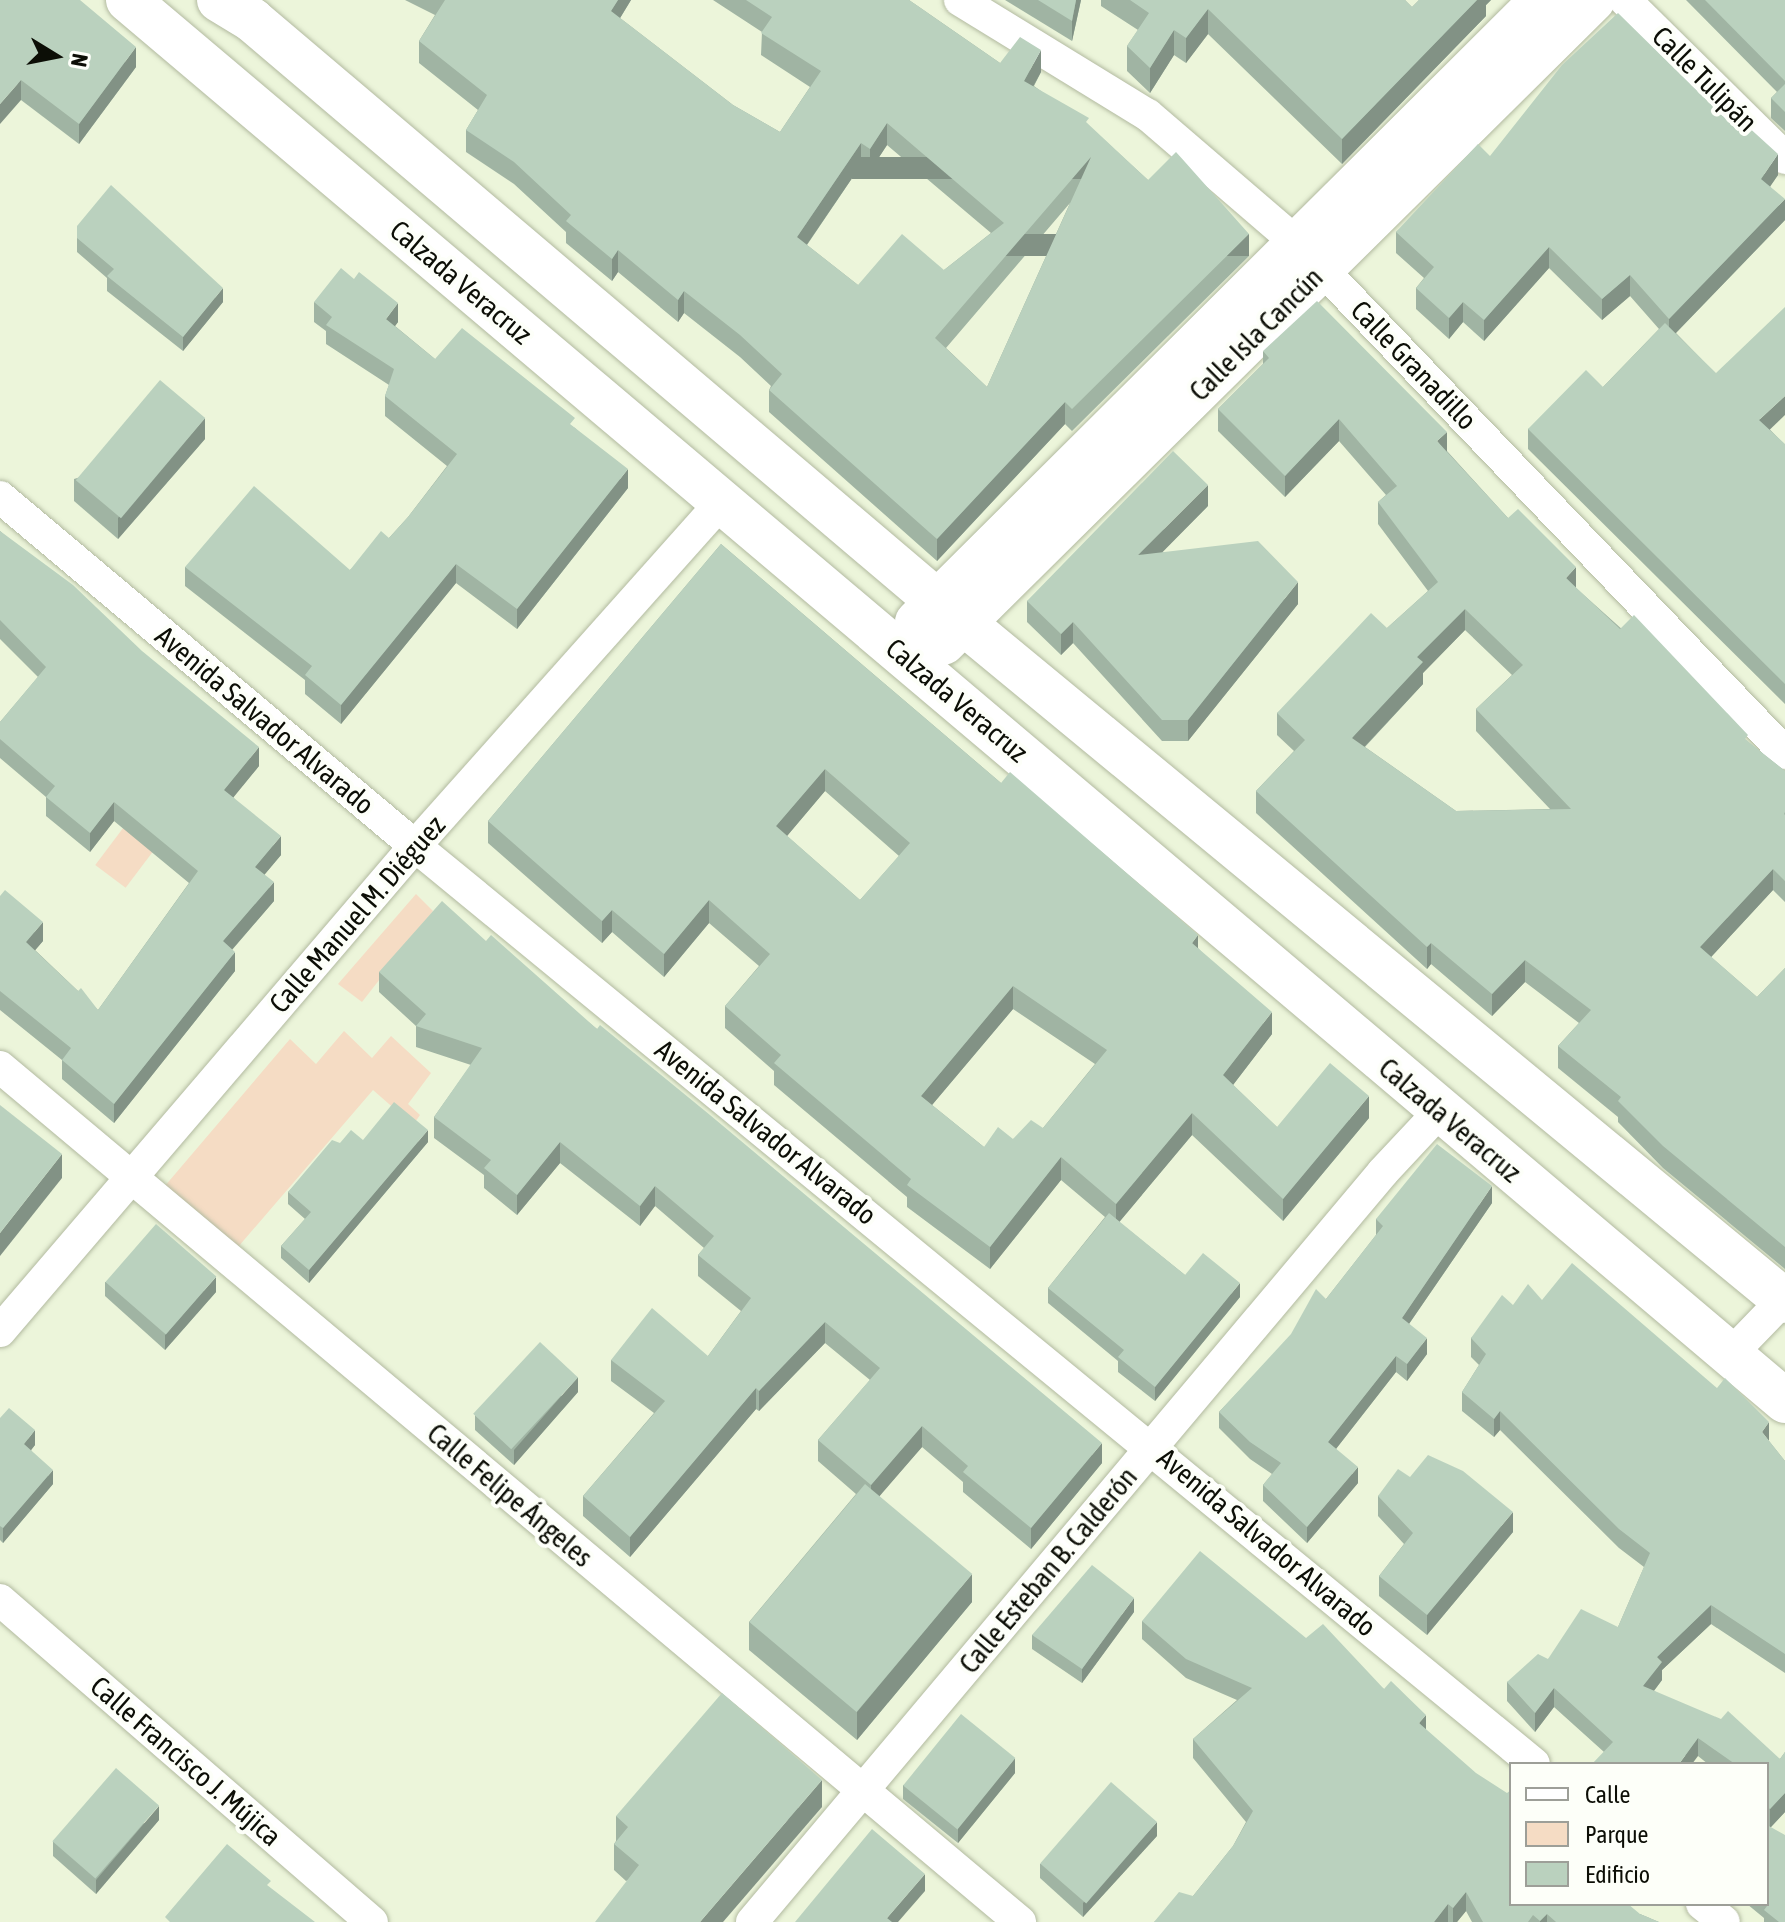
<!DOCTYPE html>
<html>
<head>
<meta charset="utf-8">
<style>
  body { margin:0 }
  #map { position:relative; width:1785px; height:1922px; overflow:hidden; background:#ecf5da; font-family:"Asap Condensed",sans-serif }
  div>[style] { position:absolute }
  .green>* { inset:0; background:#f5dcc4; transform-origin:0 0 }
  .roads { filter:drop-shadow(0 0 2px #b2baa0) drop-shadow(0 0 2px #b2baa0) }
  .street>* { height:32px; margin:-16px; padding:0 16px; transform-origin:16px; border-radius:16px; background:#fff }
  .secondary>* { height:44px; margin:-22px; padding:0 22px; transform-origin:22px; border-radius:22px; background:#fff }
  .wall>* { inset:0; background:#a0b4a3 }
  .shaded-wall>* { inset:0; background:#829285; transform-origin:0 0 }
  .building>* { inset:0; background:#bad1be; transform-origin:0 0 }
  span { translate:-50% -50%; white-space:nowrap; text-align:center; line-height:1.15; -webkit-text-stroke:8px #fdfff9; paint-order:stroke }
  .street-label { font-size:28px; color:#0c0e06 }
  .legend { position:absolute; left:1509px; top:1762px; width:260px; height:144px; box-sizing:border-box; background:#fdfff9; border:2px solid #9d9f98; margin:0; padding:10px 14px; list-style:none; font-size:24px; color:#0c0e06 }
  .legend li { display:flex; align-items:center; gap:16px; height:40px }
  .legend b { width:40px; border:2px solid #9d9f98 }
  .north { position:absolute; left:16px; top:16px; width:80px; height:80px; -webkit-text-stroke:6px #fdfff9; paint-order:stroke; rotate:100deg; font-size:22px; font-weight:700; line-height:32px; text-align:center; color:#0c0e06 }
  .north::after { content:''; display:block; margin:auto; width:28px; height:36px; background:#0c0e06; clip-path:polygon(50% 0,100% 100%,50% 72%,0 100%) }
</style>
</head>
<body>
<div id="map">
  <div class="green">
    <i style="left:206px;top:718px;width:38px;height:184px;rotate:37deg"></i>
    <i style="clip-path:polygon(416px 894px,433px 911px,362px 1002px,338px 984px)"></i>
    <i style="clip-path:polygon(344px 1031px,372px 1058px,391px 1036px,431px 1073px,408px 1104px,420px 1115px,413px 1125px,373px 1090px,238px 1247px,164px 1187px,290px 1039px,316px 1064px)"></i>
  </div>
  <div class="roads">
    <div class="street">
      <i style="left:960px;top:0;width:220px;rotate:31.5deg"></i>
      <i style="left:1148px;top:115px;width:196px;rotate:40.7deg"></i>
      <i style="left:1297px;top:243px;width:706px;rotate:46.26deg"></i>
      <i style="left:1625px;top:0;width:225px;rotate:44.6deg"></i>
      <i style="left:0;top:497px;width:542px;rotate:40.06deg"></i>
      <i style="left:415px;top:846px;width:1447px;rotate:39.36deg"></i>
      <i style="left:0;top:1067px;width:1331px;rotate:39.97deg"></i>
      <i style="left:0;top:1331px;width:638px;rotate:-49.45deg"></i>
      <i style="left:415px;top:846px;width:460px;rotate:-48.3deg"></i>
      <i style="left:1730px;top:1355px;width:79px;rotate:-46deg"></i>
      <i style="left:0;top:1600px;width:492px;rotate:40.9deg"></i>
      <i style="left:1702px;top:1904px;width:28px;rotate:39deg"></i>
      <i style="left:752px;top:1922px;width:980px;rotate:-49.92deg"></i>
      <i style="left:1383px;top:1172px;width:83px;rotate:-46.9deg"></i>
    </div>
    <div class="secondary">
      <i style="left:128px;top:0;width:2170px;rotate:40.21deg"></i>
      <i style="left:219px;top:0;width:39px;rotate:31deg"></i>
      <i style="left:252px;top:20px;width:900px;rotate:40.31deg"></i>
      <i style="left:938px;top:602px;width:1098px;rotate:39.53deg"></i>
      <i style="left:917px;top:622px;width:882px;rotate:-44.86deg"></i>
      <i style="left:943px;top:643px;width:914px;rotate:-44.69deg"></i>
    </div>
  </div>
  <div class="wall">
    <i style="clip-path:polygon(0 0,136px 67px,79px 144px,21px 100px)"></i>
    <i style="clip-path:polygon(evenodd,405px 0,631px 0,620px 18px,733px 105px,780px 132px,810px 87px,761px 55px,762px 32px,713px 0,909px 0,1000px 63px,1041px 72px,1034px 86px,1089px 126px,1148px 180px,1249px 256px,1072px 431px,1065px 424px,937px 561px,769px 412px,769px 390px,771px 386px,740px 357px,684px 313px,678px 322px,618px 272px,612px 281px,566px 243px,566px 232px,514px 184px,466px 152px,466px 130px,478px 110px,419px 63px,419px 41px,435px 15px,405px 0,887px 145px,991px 233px,944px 270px,858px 285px,807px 245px,861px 165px,870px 171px,887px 145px,405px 0,1070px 203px,987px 387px,946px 348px,1070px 203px)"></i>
    <i style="clip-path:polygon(1005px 0,1081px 0,1072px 41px)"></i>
    <i style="clip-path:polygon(1101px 0,1405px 0,1412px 7px,1419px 0,1491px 0,1486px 5px,1486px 16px,1342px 164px,1208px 34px,1186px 63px,1174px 55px,1150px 93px,1127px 71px,1127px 46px,1138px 30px,1101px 6px)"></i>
    <i style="clip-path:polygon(1686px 0,1785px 0,1785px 131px,1771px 118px,1771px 98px,1777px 92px)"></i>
    <i style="clip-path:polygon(1490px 156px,1778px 175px,1770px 186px,1785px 220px,1676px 333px,1785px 445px,1785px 704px,1528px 449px,1528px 429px,1603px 387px,1659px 329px,1630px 296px,1602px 320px,1549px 268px,1484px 341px,1463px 322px,1449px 339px,1416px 309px,1416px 288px,1424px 278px,1396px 253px,1396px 232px)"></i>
    <i style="clip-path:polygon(77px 226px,223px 302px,183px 351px,107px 291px,107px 278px,77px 252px)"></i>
    <i style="clip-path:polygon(314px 302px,398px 322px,395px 326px,435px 359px,575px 428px,628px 488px,517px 629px,456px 583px,341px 724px,305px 694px,305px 680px,185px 586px,185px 567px,350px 570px,389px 538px,408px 517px,447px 466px,385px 416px,385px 396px,389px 385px,326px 344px,326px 331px,314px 322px)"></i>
    <i style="clip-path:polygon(evenodd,1263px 351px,1447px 451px,1508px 518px,1576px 588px,1748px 742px,1785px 771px,1785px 902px,1773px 890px,1711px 957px,1757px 997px,1785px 968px,1785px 1269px,1663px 1168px,1618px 1122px,1618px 1117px,1558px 1068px,1558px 1046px,1579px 1023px,1525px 982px,1492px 1016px,1431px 964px,1427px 969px,1256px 813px,1256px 791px,1294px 751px,1277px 735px,1277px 713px,1387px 628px,1428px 591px,1378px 524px,1378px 502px,1386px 495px,1339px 441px,1285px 497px,1218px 431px,1218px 409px,1263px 364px,1263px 351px,1465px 630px,1512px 675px,1476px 709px,1476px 731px,1550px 809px,1456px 811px,1365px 747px,1423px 684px,1423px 673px,1465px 630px)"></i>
    <i style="clip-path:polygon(205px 439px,118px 539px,74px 501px,74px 479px)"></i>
    <i style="clip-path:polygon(1208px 506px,1162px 552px,1298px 604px,1188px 741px,1162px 741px,1073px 643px,1061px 655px,1027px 622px,1027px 601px)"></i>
    <i style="clip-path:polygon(0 531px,259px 766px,233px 797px,281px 855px,264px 875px,274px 901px,232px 950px,235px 971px,114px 1123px,62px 1079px,62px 1060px,0 1010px,0 896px,43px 941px,35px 950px,98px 1010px,189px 883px,114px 821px,90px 852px,46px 816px,46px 797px,0 758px,0 722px,38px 677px,0 639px)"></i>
    <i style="clip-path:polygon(evenodd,721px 544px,1001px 783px,1198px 948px,1272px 1034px,1233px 1085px,1277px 1127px,1369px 1118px,1283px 1221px,1192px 1135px,1119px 1222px,1185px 1275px,1240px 1297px,1155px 1401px,1118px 1372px,1118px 1361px,1048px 1303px,1048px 1288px,1105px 1217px,1061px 1180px,990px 1269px,907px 1207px,907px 1197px,774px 1085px,774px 1071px,725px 1028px,725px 1006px,759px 966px,709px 923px,664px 977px,612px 932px,602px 943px,488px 843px,488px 821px,721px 544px,825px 791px,899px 856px,860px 900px,787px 836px,825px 791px,721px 544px,1013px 1009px,1095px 1064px,1043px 1128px,1013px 1139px,984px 1147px,932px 1105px,1013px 1009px)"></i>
    <i style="clip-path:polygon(486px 941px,597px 1029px,1102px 1463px,1031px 1549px,963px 1492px,963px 1482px,922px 1447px,879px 1496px,972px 1602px,857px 1740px,749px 1650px,749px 1622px,856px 1494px,818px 1461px,818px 1440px,870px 1380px,825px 1343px,759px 1411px,756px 1409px,630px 1557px,583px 1516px,583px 1496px,654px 1413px,611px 1381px,611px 1360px,708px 1356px,741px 1311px,698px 1276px,698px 1255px,704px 1248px,655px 1206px,640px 1226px,560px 1163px,517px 1215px,484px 1188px,484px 1175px,434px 1138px,434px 1117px,471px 1065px,416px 1047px,416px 1026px,379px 992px,379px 972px)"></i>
    <i style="clip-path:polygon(363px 1140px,428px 1142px,309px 1283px,281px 1258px,281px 1246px,305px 1219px,288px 1204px,288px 1192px,340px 1143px)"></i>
    <i style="clip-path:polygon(1492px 1203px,1409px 1324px,1427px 1354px,1407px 1381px,1396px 1372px,1336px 1449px,1358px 1483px,1307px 1543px,1263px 1501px,1263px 1485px,1272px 1474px,1250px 1459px,1219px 1428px,1219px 1412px,1326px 1299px,1376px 1235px,1376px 1219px)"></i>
    <i style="clip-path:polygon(105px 1282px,216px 1292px,165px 1350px,105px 1296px)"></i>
    <i style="clip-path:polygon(1542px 1300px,1769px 1441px,1785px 1461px,1785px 1673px,1711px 1624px,1662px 1670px,1662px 1680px,1654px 1691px,1780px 1759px,1785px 1752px,1785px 1812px,1771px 1827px,1785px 1922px,1764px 1922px,1764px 1918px,1747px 1904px,1767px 1904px,1767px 1764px,1708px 1764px,1698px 1756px,1604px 1752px,1554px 1707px,1535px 1732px,1507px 1701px,1507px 1682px,1548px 1659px,1618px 1627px,1644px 1567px,1619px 1548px,1500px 1430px,1494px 1437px,1462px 1411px,1462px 1392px,1479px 1365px,1471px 1357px,1471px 1338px,1513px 1305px)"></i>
    <i style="clip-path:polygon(578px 1392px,514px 1465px,475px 1430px,475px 1415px)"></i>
    <i style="clip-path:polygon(0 1418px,35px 1445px,31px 1450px,53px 1484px,3px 1543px,0 1540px)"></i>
    <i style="clip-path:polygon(1410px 1477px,1513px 1532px,1427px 1635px,1379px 1596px,1379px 1576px,1404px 1544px,1378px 1516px,1378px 1496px)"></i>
    <i style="clip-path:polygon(1134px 1612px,1082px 1683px,1032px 1649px,1032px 1635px)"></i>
    <i style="clip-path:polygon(1142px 1621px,1306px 1638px,1384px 1689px,1426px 1730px,1511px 1904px,1640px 1914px,1659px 1922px,1472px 1922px,1466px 1911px,1457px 1922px,1154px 1922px,1193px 1896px,1233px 1846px,1246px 1822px,1193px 1758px,1193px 1739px,1237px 1700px,1186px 1678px,1142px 1639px)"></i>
    <i style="clip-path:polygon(1015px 1773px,958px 1843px,903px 1799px,903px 1785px)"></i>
    <i style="clip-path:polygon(822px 1807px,626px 1881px,614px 1870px,614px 1844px,616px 1841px,616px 1816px)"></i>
    <i style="clip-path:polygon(159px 1820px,96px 1894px,53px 1856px,53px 1842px)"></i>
    <i style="clip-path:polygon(1157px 1836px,1083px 1917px,1040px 1878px,1040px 1864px)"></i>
  </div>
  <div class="shaded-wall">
    <i style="clip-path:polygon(618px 0,631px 0,611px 33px,611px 11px)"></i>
    <i style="clip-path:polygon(1076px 0,1081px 0,1072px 41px,1072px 21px)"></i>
    <i style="clip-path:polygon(1477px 0,1491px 0,1486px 5px,1486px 16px,1342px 164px,1342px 139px)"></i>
    <i style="clip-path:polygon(1208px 9px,1208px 34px,1186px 63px,1186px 38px)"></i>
    <i style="clip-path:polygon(1174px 30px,1174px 55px,1150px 93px,1150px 68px)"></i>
    <i style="clip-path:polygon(136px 47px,136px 67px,79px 144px,79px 124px)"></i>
    <i style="clip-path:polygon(1041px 50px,1041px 72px,1024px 103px,1024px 81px)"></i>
    <i style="clip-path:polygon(21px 80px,21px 100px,0 124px,0 104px)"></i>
    <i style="clip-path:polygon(887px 123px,887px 145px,870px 171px,870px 149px)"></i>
    <i style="clip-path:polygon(861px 143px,861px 165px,797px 259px,797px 237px)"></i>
    <i style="clip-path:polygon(1778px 154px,1778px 175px,1761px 200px,1761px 179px)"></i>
    <i style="left:1091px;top:157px;width:22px;height:239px;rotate:90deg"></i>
    <i style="clip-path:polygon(1785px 199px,1785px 220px,1669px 340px,1669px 319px)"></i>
    <i style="left:1249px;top:234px;width:22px;height:249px;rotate:90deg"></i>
    <i style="clip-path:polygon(1549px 247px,1549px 268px,1484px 341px,1484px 320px)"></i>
    <i style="clip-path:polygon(618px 250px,618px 272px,612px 281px,612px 259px)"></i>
    <i style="clip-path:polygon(1630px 275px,1630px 296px,1602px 320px,1602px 299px)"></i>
    <i style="clip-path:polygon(223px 288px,223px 302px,183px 351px,183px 337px)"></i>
    <i style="clip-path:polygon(684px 291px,684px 313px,678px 322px,678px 300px)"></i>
    <i style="clip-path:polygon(1463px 302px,1463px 322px,1449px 339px,1449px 318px)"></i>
    <i style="clip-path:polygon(398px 303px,398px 322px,386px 338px,386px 319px)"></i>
    <i style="clip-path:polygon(1785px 396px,1785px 415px,1759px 440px,1759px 420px)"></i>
    <i style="clip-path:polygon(1065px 402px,1065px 424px,937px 561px,937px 539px)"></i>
    <i style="clip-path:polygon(205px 418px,205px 439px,118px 539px,118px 518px)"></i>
    <i style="clip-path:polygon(1339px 419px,1339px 441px,1285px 497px,1285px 476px)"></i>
    <i style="clip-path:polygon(1447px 432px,1447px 454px,1437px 441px)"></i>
    <i style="clip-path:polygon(628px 469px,628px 488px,517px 629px,517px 609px)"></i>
    <i style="clip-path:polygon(1208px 485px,1208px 506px,1138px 577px,1138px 555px)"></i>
    <i style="clip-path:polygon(456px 564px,456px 583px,341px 724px,341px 705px)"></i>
    <i style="clip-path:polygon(1576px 567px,1576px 589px,1566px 578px)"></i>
    <i style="clip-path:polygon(1298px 582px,1298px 604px,1188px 741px,1188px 720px)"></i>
    <i style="clip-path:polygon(1465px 609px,1465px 630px,1423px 673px,1423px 684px,1352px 760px,1352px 738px,1417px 657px)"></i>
    <i style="clip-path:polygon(1073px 622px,1073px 643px,1061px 655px,1061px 634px)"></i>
    <i style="clip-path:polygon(259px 747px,259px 766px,224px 809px,224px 790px)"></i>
    <i style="clip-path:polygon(825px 769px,825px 791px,776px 849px,776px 826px)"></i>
    <i style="clip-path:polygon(114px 802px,114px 821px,90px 852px,90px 833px)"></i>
    <i style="clip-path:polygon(281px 836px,281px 855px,255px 886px,255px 867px)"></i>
    <i style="clip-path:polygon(1773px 869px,1773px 890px,1700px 969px,1700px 947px)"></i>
    <i style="clip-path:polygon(274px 882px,274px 901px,223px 960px,223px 941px)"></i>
    <i style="clip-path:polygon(709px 900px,709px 923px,664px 977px,664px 954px)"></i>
    <i style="clip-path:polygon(612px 910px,612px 932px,602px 943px,602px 921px)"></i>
    <i style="clip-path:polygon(43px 922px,43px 941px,26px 961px,26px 942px)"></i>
    <i style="clip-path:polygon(1198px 935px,1198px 957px,1192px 943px)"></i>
    <i style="clip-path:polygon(1431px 943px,1431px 964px,1427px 969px,1427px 947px)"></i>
    <i style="clip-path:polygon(235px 952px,235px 971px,114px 1123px,114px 1104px)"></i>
    <i style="clip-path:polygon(1525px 960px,1525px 982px,1492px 1016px,1492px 994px)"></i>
    <i style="clip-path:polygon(1013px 986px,1013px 1009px,921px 1118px,921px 1096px)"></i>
    <i style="clip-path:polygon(1272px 1012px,1272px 1034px,1223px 1098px,1223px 1075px)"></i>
    <i style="clip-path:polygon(1369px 1096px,1369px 1118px,1283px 1221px,1283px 1199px)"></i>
    <i style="clip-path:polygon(1192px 1113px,1192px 1135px,1116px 1226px,1116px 1204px)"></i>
    <i style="clip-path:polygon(428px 1130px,428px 1142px,309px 1283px,309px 1270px)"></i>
    <i style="clip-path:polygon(560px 1142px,560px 1163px,517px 1215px,517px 1195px)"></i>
    <i style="clip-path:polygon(62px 1154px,62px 1178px,0 1256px,0 1233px)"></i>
    <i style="clip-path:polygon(1061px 1157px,1061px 1180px,990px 1269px,990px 1247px)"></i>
    <i style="clip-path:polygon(655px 1186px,655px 1206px,640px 1226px,640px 1206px)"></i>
    <i style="clip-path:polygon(1492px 1186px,1492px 1203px,1402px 1334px,1402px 1318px)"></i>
    <i style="clip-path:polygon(216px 1277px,216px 1292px,165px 1350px,165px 1335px)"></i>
    <i style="clip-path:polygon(1240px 1283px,1240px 1297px,1155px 1401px,1155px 1387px)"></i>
    <i style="clip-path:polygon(825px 1322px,825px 1343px,759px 1411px,759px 1391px)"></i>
    <i style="clip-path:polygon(1427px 1338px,1427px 1354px,1407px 1381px,1407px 1364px)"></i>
    <i style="clip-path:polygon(1396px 1356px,1396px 1372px,1328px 1459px,1328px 1442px)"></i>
    <i style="clip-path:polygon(578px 1377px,578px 1392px,514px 1465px,514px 1450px)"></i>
    <i style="clip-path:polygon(756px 1388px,756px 1409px,630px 1557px,630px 1537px)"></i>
    <i style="clip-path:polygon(1500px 1411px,1500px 1430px,1494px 1437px,1494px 1419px)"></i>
    <i style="clip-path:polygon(1769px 1422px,1769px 1441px,1762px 1432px)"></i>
    <i style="clip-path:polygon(922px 1426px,922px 1447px,871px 1506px,871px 1485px)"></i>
    <i style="clip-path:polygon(35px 1430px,35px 1445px,24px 1459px,24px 1444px)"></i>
    <i style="clip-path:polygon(1102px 1443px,1102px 1463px,1031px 1549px,1031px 1528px)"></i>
    <i style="clip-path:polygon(1358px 1467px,1358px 1483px,1307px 1543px,1307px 1527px)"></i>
    <i style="clip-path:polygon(53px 1470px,53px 1484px,3px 1543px,3px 1528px)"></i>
    <i style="clip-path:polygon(1513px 1512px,1513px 1532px,1427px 1635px,1427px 1615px)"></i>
    <i style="clip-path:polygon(972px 1574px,972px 1602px,857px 1740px,857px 1712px)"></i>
    <i style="clip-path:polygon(1134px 1598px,1134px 1612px,1082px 1683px,1082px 1669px)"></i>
    <i style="clip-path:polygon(1711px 1605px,1711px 1624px,1662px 1670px,1662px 1680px,1643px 1705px,1643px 1686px,1657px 1657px)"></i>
    <i style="clip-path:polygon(1554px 1688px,1554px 1707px,1535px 1732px,1535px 1713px)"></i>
    <i style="clip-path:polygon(1426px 1715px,1426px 1734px,1419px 1723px)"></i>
    <i style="clip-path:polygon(1698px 1738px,1698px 1756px,1692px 1764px,1679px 1764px)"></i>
    <i style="clip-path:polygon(1015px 1758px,1015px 1773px,958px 1843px,958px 1828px)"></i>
    <i style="clip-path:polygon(822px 1780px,822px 1807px,723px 1922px,700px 1922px)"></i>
    <i style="clip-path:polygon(1785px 1793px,1785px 1812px,1770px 1828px,1770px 1809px)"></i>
    <i style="clip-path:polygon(159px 1806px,159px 1820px,96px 1894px,96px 1880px)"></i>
    <i style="clip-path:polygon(1157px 1822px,1157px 1836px,1083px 1917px,1083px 1903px)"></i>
    <i style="clip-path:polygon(925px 1874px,925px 1891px,898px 1922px,887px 1922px,887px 1918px)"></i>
    <i style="clip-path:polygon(1466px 1892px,1466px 1911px,1457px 1922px,1453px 1922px,1453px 1908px)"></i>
    <i style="clip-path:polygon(1448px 1904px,1448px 1922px,1434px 1922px)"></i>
    <i style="clip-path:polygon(1547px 1914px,1547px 1922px,1540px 1922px,1540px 1921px)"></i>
  </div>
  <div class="building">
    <i style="clip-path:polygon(0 0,80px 0,136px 47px,79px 124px,21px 80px,0 104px)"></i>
    <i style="clip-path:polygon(evenodd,445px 0,618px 0,611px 11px,733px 105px,780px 132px,821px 71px,761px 33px,772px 17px,746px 0,909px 0,1000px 63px,1020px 37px,1041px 50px,1024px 81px,1089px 118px,1086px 122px,1148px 180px,1176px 152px,1249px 234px,1072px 409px,1065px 402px,937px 539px,769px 390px,782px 374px,740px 335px,684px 291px,678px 300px,618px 250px,612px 259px,566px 221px,571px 215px,514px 162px,466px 130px,487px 95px,419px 41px,445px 0,887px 123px,1004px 223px,944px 270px,902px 234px,858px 285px,797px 237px,861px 143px,870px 149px,887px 123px,445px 0,1091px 157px,987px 387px,935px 338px,1091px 157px)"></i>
    <i style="clip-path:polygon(1038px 0,1076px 0,1072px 21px)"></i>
    <i style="clip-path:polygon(1130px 0,1405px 0,1412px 7px,1419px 0,1477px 0,1342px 139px,1208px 9px,1186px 38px,1174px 30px,1150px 68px,1127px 46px,1149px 13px)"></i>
    <i style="clip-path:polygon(1705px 0,1785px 0,1785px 81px)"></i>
    <i style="clip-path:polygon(1618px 13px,1738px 131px,1745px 124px,1778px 154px,1761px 179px,1785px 199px,1669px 319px,1630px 275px,1602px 299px,1549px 247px,1484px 320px,1463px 302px,1449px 318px,1416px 288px,1434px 267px,1396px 232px,1478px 144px,1490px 156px,1562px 65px)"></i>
    <i style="clip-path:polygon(1785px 84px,1785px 112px,1771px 98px)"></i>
    <i style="clip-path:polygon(111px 185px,223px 288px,183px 337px,107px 276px,114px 269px,77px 238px,77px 226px)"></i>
    <i style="clip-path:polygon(341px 268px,354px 279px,359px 272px,398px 303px,386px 319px,435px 359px,462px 328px,575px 418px,570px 424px,628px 469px,517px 609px,456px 564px,341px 705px,305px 675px,312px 666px,185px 567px,254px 486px,350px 570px,381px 531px,389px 538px,408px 517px,457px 454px,385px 396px,394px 369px,326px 325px,332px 317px,314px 302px)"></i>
    <i style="clip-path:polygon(evenodd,1317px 301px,1447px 432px,1437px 441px,1508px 518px,1518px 509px,1576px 567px,1566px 578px,1620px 629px,1634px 615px,1748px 735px,1745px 739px,1785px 771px,1785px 812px,1784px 814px,1785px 815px,1785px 881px,1773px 869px,1700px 947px,1757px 997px,1785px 968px,1785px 1247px,1663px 1146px,1618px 1101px,1621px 1097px,1558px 1046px,1591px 1010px,1525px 960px,1492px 994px,1431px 943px,1427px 947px,1256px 791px,1305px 740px,1277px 713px,1371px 613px,1387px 628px,1438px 582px,1378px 502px,1397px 486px,1339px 419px,1285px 476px,1218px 409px,1269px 358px,1263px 351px,1317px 301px,1465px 609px,1523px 665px,1476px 709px,1571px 809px,1456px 811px,1352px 738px,1423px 662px,1417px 657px,1465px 609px)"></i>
    <i style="clip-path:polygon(1785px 307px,1785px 396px,1759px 420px,1785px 444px,1785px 684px,1528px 429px,1586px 370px,1603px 387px,1665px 323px,1716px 373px)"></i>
    <i style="left:160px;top:380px;width:59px;height:131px;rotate:40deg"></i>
    <i style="clip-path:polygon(1173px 451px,1208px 485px,1138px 555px,1258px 541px,1298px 582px,1188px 720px,1162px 720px,1073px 622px,1061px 634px,1027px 601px)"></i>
    <i style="clip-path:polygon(0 531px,73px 585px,142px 651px,259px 747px,224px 790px,281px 836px,255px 867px,274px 882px,223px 941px,235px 952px,114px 1104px,62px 1060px,71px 1048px,0 991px,0 896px,5px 890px,43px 922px,26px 942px,78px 991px,81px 988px,98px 1010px,198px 871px,114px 802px,90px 833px,46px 797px,55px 786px,0 739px,0 722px,46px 667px,0 620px)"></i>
    <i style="clip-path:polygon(evenodd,721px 544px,1001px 783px,1010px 772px,1198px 935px,1192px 943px,1272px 1012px,1223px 1075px,1277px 1127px,1330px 1063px,1369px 1096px,1283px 1199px,1192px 1113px,1116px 1204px,1061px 1157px,990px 1247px,907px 1185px,911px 1179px,774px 1063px,781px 1055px,725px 1006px,770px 954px,709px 900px,664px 954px,612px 910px,602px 921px,488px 821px,721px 544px,825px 769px,910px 843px,860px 900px,776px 826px,825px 769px,721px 544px,1013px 986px,1107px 1050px,1043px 1128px,1031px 1120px,1013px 1139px,998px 1127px,984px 1147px,921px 1096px,1013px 986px)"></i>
    <i style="clip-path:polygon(442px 901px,486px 941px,491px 935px,597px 1029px,600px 1025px,710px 1115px,1102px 1443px,1031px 1528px,963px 1472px,968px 1466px,922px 1426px,871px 1485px,818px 1440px,880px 1368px,825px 1322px,759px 1391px,756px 1388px,630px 1537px,583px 1496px,665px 1401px,611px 1360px,652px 1308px,708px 1356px,751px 1298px,698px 1255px,714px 1236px,655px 1186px,640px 1206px,560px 1142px,517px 1195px,484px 1168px,491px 1160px,434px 1117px,482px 1048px,416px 1026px,426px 1014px,379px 972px)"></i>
    <i style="clip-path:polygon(394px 1102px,428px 1130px,309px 1270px,281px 1246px,311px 1212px,288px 1192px,332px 1140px,340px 1143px,351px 1130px,363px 1140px)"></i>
    <i style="clip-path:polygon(0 1105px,62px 1154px,0 1233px)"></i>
    <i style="clip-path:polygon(1437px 1144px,1492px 1186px,1402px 1318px,1427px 1338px,1407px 1364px,1396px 1356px,1328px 1442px,1358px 1467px,1307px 1527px,1263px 1485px,1281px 1463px,1250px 1442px,1219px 1412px,1291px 1334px,1316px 1289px,1326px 1299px,1383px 1226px,1376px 1219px)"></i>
    <i style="clip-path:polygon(1109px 1213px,1185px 1275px,1203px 1253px,1240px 1283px,1155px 1387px,1118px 1357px,1124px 1350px,1048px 1288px)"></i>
    <i style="left:156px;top:1224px;width:80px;height:77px;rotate:41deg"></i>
    <i style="clip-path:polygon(1572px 1263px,1717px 1388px,1725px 1378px,1769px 1422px,1762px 1432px,1785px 1461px,1785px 1654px,1711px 1605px,1657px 1657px,1662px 1662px,1643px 1686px,1721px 1719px,1728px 1711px,1780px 1759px,1785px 1752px,1785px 1793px,1770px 1809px,1767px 1807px,1767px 1764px,1735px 1764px,1698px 1738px,1679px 1764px,1592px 1764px,1613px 1742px,1554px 1688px,1535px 1713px,1507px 1682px,1538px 1654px,1548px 1659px,1581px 1609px,1618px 1627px,1650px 1553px,1619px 1529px,1500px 1411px,1494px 1419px,1462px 1392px,1486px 1354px,1471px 1338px,1502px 1295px,1513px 1305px,1528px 1284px,1542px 1300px)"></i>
    <i style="left:540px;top:1342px;width:52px;height:98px;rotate:43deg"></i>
    <i style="clip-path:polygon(9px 1408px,35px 1430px,24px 1444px,53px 1470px,3px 1528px,0 1526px,0 1418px)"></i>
    <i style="clip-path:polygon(1428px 1455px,1463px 1471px,1513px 1512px,1427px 1615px,1379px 1576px,1413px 1533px,1378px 1496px,1398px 1469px,1410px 1477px)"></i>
    <i style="left:865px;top:1484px;width:140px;height:180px;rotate:40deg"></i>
    <i style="clip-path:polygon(1200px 1551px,1306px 1638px,1323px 1624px,1384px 1689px,1391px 1681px,1426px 1715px,1419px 1723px,1476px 1773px,1507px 1793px,1511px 1790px,1511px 1904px,1628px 1904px,1640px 1914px,1659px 1922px,1556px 1922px,1547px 1914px,1540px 1921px,1533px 1915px,1528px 1922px,1483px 1922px,1466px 1892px,1453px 1908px,1448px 1904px,1434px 1922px,1154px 1922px,1179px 1892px,1193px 1896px,1233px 1846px,1253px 1811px,1193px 1739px,1252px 1688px,1186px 1659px,1142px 1621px)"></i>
    <i style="clip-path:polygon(1092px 1565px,1134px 1598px,1082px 1669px,1032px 1635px)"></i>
    <i style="clip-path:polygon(722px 1693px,822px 1780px,700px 1922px,595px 1922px,639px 1865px,614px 1844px,628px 1827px,616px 1816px)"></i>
    <i style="left:961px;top:1714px;width:70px;height:92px;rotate:39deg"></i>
    <i style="left:116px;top:1768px;width:57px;height:97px;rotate:41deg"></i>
    <i style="left:1111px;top:1782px;width:61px;height:108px;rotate:41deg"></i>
    <i style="clip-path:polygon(1767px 1825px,1785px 1835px,1785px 1922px,1779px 1922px,1764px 1910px,1767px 1906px,1764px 1904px,1767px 1904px)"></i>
    <i style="clip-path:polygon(872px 1829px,925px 1874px,887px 1918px,892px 1922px,795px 1922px)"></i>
    <i style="clip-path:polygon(227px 1844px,271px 1881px,267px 1885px,315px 1922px,170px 1922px,165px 1917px)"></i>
  </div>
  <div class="street-label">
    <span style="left:1705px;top:79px;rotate:45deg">Calle Tulipán</span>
    <span style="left:461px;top:282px;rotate:40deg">Calzada Veracruz</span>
    <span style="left:1256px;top:334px;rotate:-45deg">Calle Isla Cancún</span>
    <span style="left:1414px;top:365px;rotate:46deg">Calle Granadillo</span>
    <span style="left:957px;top:700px;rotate:40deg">Calzada Veracruz</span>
    <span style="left:265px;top:720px;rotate:40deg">Avenida Salvador Alvarado</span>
    <span style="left:357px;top:914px;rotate:-49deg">Calle Manuel M. Diéguez</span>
    <span style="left:1450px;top:1120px;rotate:40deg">Calzada Veracruz</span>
    <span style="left:766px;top:1132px;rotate:39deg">Avenida Salvador Alvarado</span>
    <span style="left:510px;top:1495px;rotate:40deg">Calle Felipe Ángeles</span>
    <span style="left:1267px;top:1542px;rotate:40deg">Avenida Salvador Alvarado</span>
    <span style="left:1048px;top:1570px;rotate:-50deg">Calle Esteban B. Calderón</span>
    <span style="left:186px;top:1761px;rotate:41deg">Calle Francisco J. Mújica</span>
  </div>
  <ul class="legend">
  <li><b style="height:10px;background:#fff"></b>Calle</li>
  <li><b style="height:22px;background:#f5dcc4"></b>Parque</li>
  <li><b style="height:22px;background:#bad1be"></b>Edificio</li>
  </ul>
  <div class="north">N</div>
</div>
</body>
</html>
